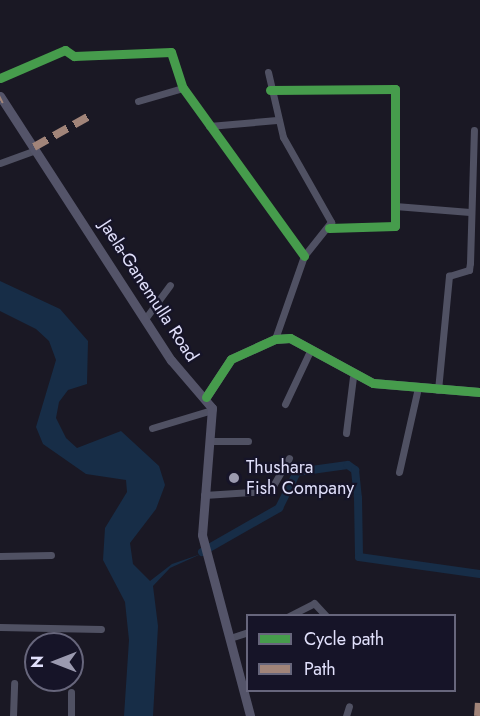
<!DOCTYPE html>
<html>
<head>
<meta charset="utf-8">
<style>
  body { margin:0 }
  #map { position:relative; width:480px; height:716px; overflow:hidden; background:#1a1824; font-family:Jost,sans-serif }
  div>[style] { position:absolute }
  .water>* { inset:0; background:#172d47 }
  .canal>* { height:8px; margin:-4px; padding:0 4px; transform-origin:4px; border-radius:4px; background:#172d47 }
  .street>* { height:7px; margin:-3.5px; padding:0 3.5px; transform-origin:3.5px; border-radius:3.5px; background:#505163 }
  .secondary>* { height:9px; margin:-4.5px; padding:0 4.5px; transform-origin:4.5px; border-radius:4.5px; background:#545469 }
  .quiet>* { height:8px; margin-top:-4px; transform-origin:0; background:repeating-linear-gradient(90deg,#a18479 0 15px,transparent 0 23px) }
  .cycleway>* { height:9px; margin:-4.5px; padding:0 4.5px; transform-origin:4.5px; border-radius:4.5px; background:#469c4c }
  .dots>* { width:16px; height:16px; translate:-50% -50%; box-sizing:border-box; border:3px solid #161428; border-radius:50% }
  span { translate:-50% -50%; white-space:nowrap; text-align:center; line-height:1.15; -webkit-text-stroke:4.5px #161428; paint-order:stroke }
  .street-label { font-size:18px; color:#e1e0fb }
  .poi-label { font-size:18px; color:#e1e0fb }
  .left { translate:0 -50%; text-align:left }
  .legend { position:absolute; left:246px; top:614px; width:210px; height:78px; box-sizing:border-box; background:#161428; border:2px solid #67667c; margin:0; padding:8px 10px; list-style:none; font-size:18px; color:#e1e0fb }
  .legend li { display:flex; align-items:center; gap:12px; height:30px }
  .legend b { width:30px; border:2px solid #67667c }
  .north { position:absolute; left:24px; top:632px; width:60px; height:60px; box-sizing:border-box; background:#161428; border:2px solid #67667c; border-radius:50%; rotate:270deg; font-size:16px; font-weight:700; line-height:24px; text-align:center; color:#e1e0fb }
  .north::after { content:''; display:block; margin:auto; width:21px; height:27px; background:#9b9ab0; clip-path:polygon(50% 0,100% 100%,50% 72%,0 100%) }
</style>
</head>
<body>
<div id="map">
  <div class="water">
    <i style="clip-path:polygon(0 281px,60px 309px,88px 341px,87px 384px,68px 390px,59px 402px,56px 418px,66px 438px,77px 448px,121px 431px,159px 466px,165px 485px,156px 509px,130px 543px,133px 564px,150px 581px,172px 564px,201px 554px,170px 568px,153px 586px,158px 626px,153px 716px,124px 716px,129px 640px,125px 602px,103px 560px,105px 528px,127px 492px,126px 480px,86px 474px,43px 444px,36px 427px,56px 360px,49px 341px,36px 329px,0 311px)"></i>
  </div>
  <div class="canal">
    <i style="left:202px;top:552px;width:89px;rotate:-29.7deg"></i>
    <i style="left:279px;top:508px;width:40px;rotate:-63.4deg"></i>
    <i style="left:297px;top:472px;width:51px;rotate:-7.8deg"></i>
    <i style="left:348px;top:465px;width:9px;rotate:36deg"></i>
    <i style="left:355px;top:470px;width:28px;rotate:84deg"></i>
    <i style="left:358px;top:498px;width:59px;rotate:89deg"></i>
    <i style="left:359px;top:557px;width:122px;rotate:8deg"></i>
  </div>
  <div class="street">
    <i style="left:268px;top:72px;width:67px;rotate:77deg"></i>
    <i style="left:283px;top:137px;width:98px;rotate:60.5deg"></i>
    <i style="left:331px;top:222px;width:43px;rotate:128.5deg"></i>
    <i style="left:304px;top:256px;width:88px;rotate:109.3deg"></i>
    <i style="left:0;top:78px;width:71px;rotate:-23.3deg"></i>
    <i style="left:65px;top:50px;width:11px;rotate:34deg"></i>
    <i style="left:74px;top:56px;width:97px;rotate:-2.4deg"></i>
    <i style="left:171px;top:52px;width:38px;rotate:72deg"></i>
    <i style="left:183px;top:88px;width:207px;rotate:54.2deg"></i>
    <i style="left:270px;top:90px;width:125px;rotate:-0.5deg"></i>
    <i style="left:395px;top:89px;width:137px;rotate:90deg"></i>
    <i style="left:395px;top:226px;width:66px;rotate:178.3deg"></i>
    <i style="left:138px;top:101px;width:47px;rotate:-16.1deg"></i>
    <i style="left:209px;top:126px;width:68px;rotate:-5deg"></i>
    <i style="left:0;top:163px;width:38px;rotate:-20deg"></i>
    <i style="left:395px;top:206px;width:75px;rotate:4.6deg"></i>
    <i style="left:145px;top:319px;width:42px;rotate:-53.7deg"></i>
    <i style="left:438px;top:390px;width:115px;rotate:-84.5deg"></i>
    <i style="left:449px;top:276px;width:21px;rotate:-17deg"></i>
    <i style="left:469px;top:270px;width:7px;rotate:-82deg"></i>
    <i style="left:470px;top:263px;width:133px;rotate:-88.3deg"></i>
    <i style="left:285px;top:404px;width:61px;rotate:-64.7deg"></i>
    <i style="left:152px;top:428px;width:63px;rotate:-16.7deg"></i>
    <i style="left:346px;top:433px;width:56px;rotate:-82.9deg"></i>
    <i style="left:209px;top:441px;width:39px"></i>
    <i style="left:399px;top:472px;width:86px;rotate:-77.3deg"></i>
    <i style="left:204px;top:495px;width:66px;rotate:-3.5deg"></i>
    <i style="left:270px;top:491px;width:38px;rotate:-60deg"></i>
    <i style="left:0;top:556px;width:51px;rotate:-1.1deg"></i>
    <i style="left:289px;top:616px;width:28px;rotate:-27deg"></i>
    <i style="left:314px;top:603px;width:18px;rotate:47deg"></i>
    <i style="left:0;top:627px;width:101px;rotate:1.1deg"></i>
    <i style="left:230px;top:638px;width:19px;rotate:-18deg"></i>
    <i style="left:13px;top:716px;width:33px;rotate:-88deg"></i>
    <i style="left:71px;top:716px;width:24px;rotate:-90deg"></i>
    <i style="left:346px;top:716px;width:10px;rotate:-73deg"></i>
  </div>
  <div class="secondary">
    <i style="left:0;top:96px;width:315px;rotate:57.1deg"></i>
    <i style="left:171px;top:360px;width:63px;rotate:49.5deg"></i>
    <i style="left:212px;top:408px;width:127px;rotate:94.5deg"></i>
    <i style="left:202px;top:535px;width:187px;rotate:75.1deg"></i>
    <i style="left:206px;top:397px;width:45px;rotate:-56.7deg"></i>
    <i style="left:231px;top:359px;width:48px;rotate:-24.4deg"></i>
    <i style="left:275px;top:339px;width:15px;rotate:-4deg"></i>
    <i style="left:290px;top:338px;width:94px;rotate:28.5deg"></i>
    <i style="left:373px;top:383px;width:107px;rotate:4.8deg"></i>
  </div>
  <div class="quiet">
    <i style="left:0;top:100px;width:2px;rotate:-27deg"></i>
    <i style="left:34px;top:147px;width:68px;rotate:-29.2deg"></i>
    <i style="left:478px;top:716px;width:13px;rotate:-86deg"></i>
  </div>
  <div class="cycleway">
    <i style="left:0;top:78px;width:71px;rotate:-23.3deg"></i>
    <i style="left:65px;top:50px;width:11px;rotate:34deg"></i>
    <i style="left:74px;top:56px;width:97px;rotate:-2.4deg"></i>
    <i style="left:171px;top:52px;width:38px;rotate:72deg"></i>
    <i style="left:183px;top:88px;width:207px;rotate:54.2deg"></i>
    <i style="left:270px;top:90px;width:125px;rotate:-0.5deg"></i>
    <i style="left:395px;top:89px;width:137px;rotate:90deg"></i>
    <i style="left:395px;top:226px;width:66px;rotate:178.3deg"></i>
    <i style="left:206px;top:397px;width:45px;rotate:-56.7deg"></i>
    <i style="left:231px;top:359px;width:48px;rotate:-24.4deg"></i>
    <i style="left:275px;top:339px;width:15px;rotate:-4deg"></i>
    <i style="left:290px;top:338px;width:94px;rotate:28.5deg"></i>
    <i style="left:373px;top:383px;width:107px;rotate:4.8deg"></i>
  </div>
  <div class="dots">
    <i style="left:234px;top:478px;background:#9b9ab0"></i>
  </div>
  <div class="street-label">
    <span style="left:149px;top:291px;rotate:57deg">Jaela-Ganemulla Road</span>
  </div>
  <div class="poi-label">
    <span class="left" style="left:246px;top:478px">Thushara<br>Fish Company</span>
  </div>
  <ul class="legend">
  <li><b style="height:8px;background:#469c4c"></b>Cycle path</li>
  <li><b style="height:8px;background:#a18479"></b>Path</li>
  </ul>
  <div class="north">N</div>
</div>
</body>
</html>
